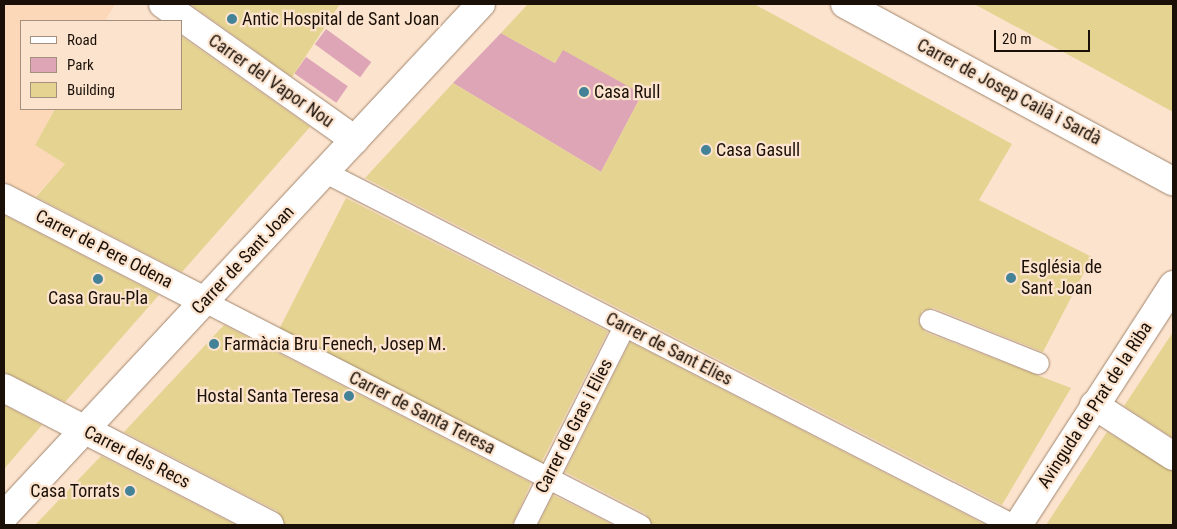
<!DOCTYPE html>
<html>
<head>
<meta charset="utf-8">
<style>
  body { margin:0 }
  #map { position:relative; width:1177px; height:529px; overflow:hidden; background:#fce3ce; font-family:"Roboto Condensed",sans-serif }
  div>[style] { position:absolute }
  .built>* { inset:0; background:#fdd8b8 }
  .green>* { inset:0; background:#dda5b5; transform-origin:0 0 }
  .building>* { inset:0; background:#e4d391; transform-origin:0 0 }
  .roads { filter:drop-shadow(0 0 1px #a1866d) drop-shadow(0 0 1px #a1866d) }
  .pedestrian>* { height:21px; margin:-10.5px; padding:0 10.5px; transform-origin:10.5px; border-radius:10.5px; background:#fff }
  .minor>* { height:28px; margin:-14px; padding:0 14px; transform-origin:14px; border-radius:14px; background:#fff }
  .dots>* { width:14px; height:14px; translate:-50% -50%; box-sizing:border-box; border:2px solid #fce3ce; border-radius:50% }
  span { translate:-50% -50%; white-space:nowrap; text-align:center; line-height:1.15; -webkit-text-stroke:4.5px #fce3ce; paint-order:stroke }
  .poi-label { font-size:18px; color:#1a1007 }
  .left { translate:0 -50%; text-align:left }
  .right { translate:-100% -50%; text-align:right }
  .street-label { font-size:18px; color:#1a1007 }
  .frame { position:absolute; inset:0; border:5px solid #1a1007; pointer-events:none }
  .legend { position:absolute; left:20px; top:20px; width:162px; height:90px; box-sizing:border-box; background:#fce3ce; border:1px solid #a28f7e; margin:0; padding:6px 9px; list-style:none; font-size:15px; color:#1a1007 }
  .legend li { display:flex; align-items:center; gap:10px; height:25px }
  .legend b { width:25px; border:1px solid #a28f7e }
  .scale { position:absolute; left:994px; top:30px; width:96px; height:22px; box-sizing:border-box; border:2px solid #1a1007; border-top:0; padding-left:6px; font-size:15px; line-height:18px; white-space:nowrap; color:#1a1007; -webkit-text-stroke:4px #fce3ce; paint-order:stroke }
</style>
</head>
<body>
<div id="map">
  <div class="built">
    <i style="clip-path:polygon(4px 4px,115px 4px,105px 21px,21px 21px,21px 109px,55px 109px,35px 145px,65px 164px,35px 197px,4px 181px)"></i>
  </div>
  <div class="green">
    <i style="clip-path:polygon(578px 23px,642px 94px,601px 172px,453px 83px,501px 33px,555px 63px)"></i>
    <i style="left:326px;top:29px;width:56px;height:19px;rotate:36deg"></i>
    <i style="left:306px;top:57px;width:51px;height:20px;rotate:35deg"></i>
  </div>
  <div class="building">
    <i style="clip-path:polygon(190px 4px,340px 4px,292px 77px)"></i>
    <i style="clip-path:polygon(528px 4px,754px 4px,1012px 144px,979px 200px,1092px 257px,1043px 352px,934px 308px,922px 311px,918px 321px,925px 332px,1071px 388px,1002px 505px,365px 178px,453px 83px,601px 172px,642px 94px,563px 50px,555px 63px,501px 33px)"></i>
    <i style="clip-path:polygon(974px 4px,1173px 4px,1173px 112px,1091px 67px)"></i>
    <i style="clip-path:polygon(181px 36px,310px 127px,182px 272px,36px 197px,65px 164px,35px 145px,55px 109px,181px 109px)"></i>
    <i style="left:346px;top:198px;width:294px;height:151px;rotate:27deg"></i>
    <i style="clip-path:polygon(4px 215px,159px 295px,65px 402px,4px 372px)"></i>
    <i style="clip-path:polygon(224px 325px,531px 483px,512px 525px,285px 525px,277px 511px,124px 432px)"></i>
    <i style="clip-path:polygon(1173px 332px,1173px 438px,1124px 406px)"></i>
    <i style="clip-path:polygon(630px 342px,986px 525px,652px 525px,646px 514px,565px 472px)"></i>
    <i style="clip-path:polygon(4px 405px,42px 425px,4px 469px)"></i>
    <i style="clip-path:polygon(1107px 432px,1173px 471px,1173px 525px,1046px 525px)"></i>
    <i style="clip-path:polygon(101px 456px,236px 525px,35px 525px)"></i>
    <i style="clip-path:polygon(553px 495px,613px 525px,538px 525px)"></i>
  </div>
  <div class="roads">
    <div class="pedestrian">
      <i style="left:325px;top:172px;width:773px;rotate:27.16deg"></i>
      <i style="left:204px;top:301px;width:490px;rotate:27.2deg"></i>
      <i style="left:930px;top:320px;width:116px;rotate:21.7deg"></i>
      <i style="left:524px;top:525px;width:223px;rotate:-63.3deg"></i>
    </div>
    <div class="minor">
      <i style="left:163px;top:4px;width:235px;rotate:35.3deg"></i>
      <i style="left:845px;top:4px;width:373px;rotate:28.4deg"></i>
      <i style="left:4px;top:198px;width:225px;rotate:27.2deg"></i>
      <i style="left:4px;top:388px;width:299px;rotate:27.3deg"></i>
      <i style="left:1094px;top:405px;width:94px;rotate:32.8deg"></i>
      <i style="left:4px;top:516px;width:700px;rotate:-47.03deg"></i>
      <i style="left:1018px;top:525px;width:286px;rotate:-57.1deg"></i>
    </div>
  </div>
  <div class="dots">
    <i style="left:232px;top:19px;background:#438297"></i>
    <i style="left:584px;top:92px;background:#438297"></i>
    <i style="left:706px;top:150px;background:#438297"></i>
    <i style="left:1011px;top:278px;background:#438297"></i>
    <i style="left:98px;top:279px;background:#438297"></i>
    <i style="left:214px;top:344px;background:#438297"></i>
    <i style="left:349px;top:396px;background:#438297"></i>
    <i style="left:130px;top:491px;background:#438297"></i>
  </div>
  <div class="poi-label">
    <span class="left" style="left:242px;top:19px">Antic Hospital de Sant Joan</span>
    <span class="left" style="left:594px;top:92px">Casa Rull</span>
    <span class="left" style="left:716px;top:150px">Casa Gasull</span>
    <span class="left" style="left:1021px;top:278px">Església de<br>Sant Joan</span>
    <span style="left:98px;top:298px">Casa Grau-Pla</span>
    <span class="left" style="left:224px;top:344px">Farmàcia Bru Fenech, Josep M.</span>
    <span class="right" style="left:339px;top:396px">Hostal Santa Teresa</span>
    <span class="right" style="left:120px;top:491px">Casa Torrats</span>
  </div>
  <div class="street-label">
    <span style="left:271px;top:81px;rotate:35deg">Carrer del Vapor Nou</span>
    <span style="left:1009px;top:92px;rotate:28deg">Carrer de Josep Cailà i Sardà</span>
    <span style="left:104px;top:249px;rotate:27deg">Carrer de Pere Odena</span>
    <span style="left:243px;top:260px;rotate:-47deg">Carrer de Sant Joan</span>
    <span style="left:669px;top:349px;rotate:27deg">Carrer de Sant Elies</span>
    <span style="left:1095px;top:405px;rotate:-57deg">Avinguda de Prat de la Riba</span>
    <span style="left:422px;top:413px;rotate:27deg">Carrer de Santa Teresa</span>
    <span style="left:574px;top:426px;rotate:-63deg">Carrer de Gras i Elies</span>
    <span style="left:137px;top:457px;rotate:27deg">Carrer dels Recs</span>
  </div>
  <div class="frame"></div>
  <ul class="legend">
  <li><b style="height:6px;background:#fff"></b>Road</li>
  <li><b style="height:14px;background:#dda5b5"></b>Park</li>
  <li><b style="height:14px;background:#e4d391"></b>Building</li>
  </ul>
  <div class="scale">20 m</div>
</div>
</body>
</html>
